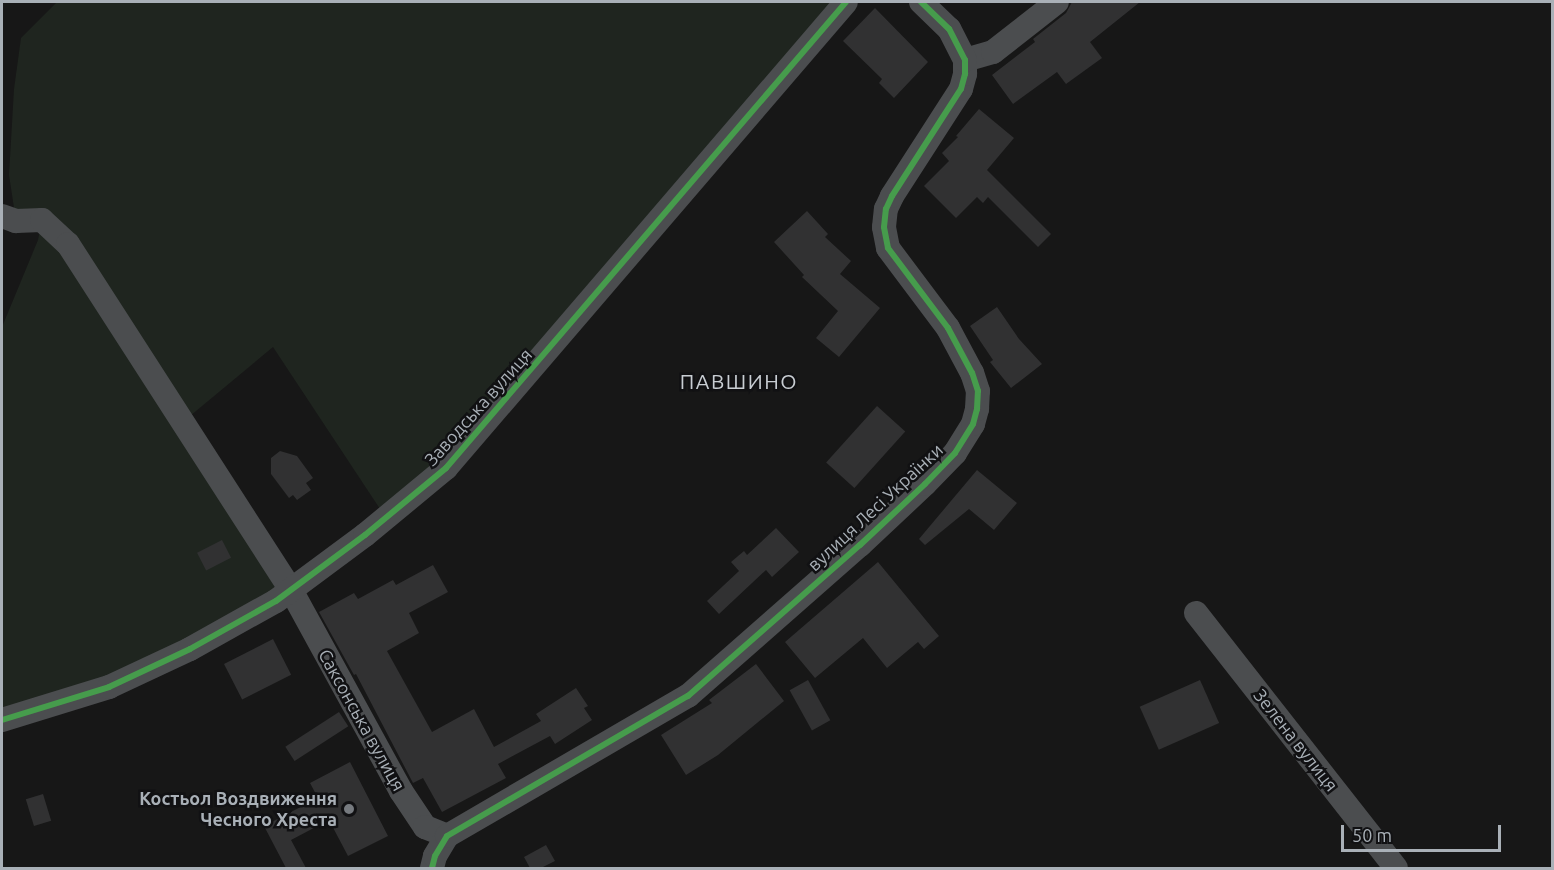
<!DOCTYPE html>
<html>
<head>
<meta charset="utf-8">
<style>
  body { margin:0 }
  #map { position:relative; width:1554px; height:870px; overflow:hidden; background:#171717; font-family:Ubuntu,sans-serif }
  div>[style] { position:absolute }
  .green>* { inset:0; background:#1f251f }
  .building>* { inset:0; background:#313132; transform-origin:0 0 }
  .minor>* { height:24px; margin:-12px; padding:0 12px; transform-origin:12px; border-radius:12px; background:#4b4d4f }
  .cycleway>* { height:6px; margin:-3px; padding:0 3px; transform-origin:3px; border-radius:3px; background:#469c4c }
  .dots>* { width:16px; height:16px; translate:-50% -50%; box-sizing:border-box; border:3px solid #111113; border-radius:50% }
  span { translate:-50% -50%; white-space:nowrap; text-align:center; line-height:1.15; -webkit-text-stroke:5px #111113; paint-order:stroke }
  .street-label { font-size:18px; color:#a9b0b7 }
  .poi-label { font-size:18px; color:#a9b0b7; font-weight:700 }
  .right { translate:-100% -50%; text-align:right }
  .quarter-label { font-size:21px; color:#c9ced3; letter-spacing:1.5px }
  .frame { position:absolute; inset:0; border:3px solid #a9b0b7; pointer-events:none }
  .scale { position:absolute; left:1341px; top:825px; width:160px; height:27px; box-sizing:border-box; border:3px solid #a9b0b7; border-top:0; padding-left:8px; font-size:18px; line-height:21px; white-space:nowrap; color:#a9b0b7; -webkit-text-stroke:4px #111113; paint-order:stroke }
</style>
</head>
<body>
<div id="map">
  <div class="green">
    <i style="clip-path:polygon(57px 2px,846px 2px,386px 518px,273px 347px,184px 421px,291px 590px,190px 649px,2px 720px,2px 327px,38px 240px,42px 220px,16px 221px,9px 175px,14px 89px,21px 38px)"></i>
  </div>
  <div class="building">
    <i style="clip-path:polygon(1072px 2px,1140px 2px,1090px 42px,1102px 58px,1066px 84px,1057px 72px,1013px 104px,992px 75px,1035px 42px,1033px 39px,1066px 13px)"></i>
    <i style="clip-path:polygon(875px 8px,928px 62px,894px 98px,879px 83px,882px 79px,843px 41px)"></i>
    <i style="clip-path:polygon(979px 109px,1014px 138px,987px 170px,1051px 234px,1038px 247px,988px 197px,983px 203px,977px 197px,956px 218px,924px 186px,949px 161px,942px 153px,958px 137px,956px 136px)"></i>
    <i style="clip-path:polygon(807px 211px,828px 234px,825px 237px,851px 261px,840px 274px,880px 308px,839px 357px,816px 338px,838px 311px,802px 277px,804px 275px,774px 242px)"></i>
    <i style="clip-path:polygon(997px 307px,1019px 339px,1042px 364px,1011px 388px,990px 362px,993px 360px,970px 326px)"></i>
    <i style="left:877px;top:406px;width:38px;height:76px;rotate:42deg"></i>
    <i style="clip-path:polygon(280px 451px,297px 456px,313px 478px,306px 483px,311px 490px,297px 500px,293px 495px,289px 498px,271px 474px,271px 458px)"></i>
    <i style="clip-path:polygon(977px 470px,1017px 503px,994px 530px,969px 509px,925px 545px,919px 539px)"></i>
    <i style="clip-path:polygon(776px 528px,799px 552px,772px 577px,766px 570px,719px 614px,707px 601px,739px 571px,731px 562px,744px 551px,747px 555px)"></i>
    <i style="left:222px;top:540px;width:20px;height:28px;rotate:63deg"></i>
    <i style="clip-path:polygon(878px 562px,939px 636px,924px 649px,918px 642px,887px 668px,863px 638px,815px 678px,785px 642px)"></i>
    <i style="clip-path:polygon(433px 565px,448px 592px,409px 613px,419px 633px,387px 651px,432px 732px,474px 709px,494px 747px,541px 721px,536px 714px,576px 688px,588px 706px,584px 708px,592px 720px,555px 744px,550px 736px,498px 764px,506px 778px,442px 812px,423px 778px,413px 783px,356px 674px,354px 675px,319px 612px,354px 593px,358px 599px,393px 580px,396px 585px)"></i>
    <i style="left:273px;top:639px;width:40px;height:55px;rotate:63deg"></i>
    <i style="clip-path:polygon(756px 664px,784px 701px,718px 755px,686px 775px,661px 735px,712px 703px,709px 700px)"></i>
    <i style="left:808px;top:680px;width:46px;height:21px;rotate:61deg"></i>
    <i style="left:1200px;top:680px;width:47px;height:66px;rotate:66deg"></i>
    <i style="left:339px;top:712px;width:17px;height:64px;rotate:57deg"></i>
    <i style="clip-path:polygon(350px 762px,388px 836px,348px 856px,329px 820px,291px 840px,306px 868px,286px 868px,264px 826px,318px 798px,310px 783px)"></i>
    <i style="left:43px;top:794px;width:28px;height:18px;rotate:73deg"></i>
    <i style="clip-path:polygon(546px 845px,555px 861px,541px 868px,530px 868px,524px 857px)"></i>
  </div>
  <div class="minor">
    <i style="left:965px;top:60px;width:29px;rotate:-16deg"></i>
    <i style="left:993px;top:52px;width:81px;rotate:-38deg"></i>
    <i style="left:2px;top:216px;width:15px;rotate:20deg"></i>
    <i style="left:16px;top:221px;width:26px;rotate:-2deg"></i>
    <i style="left:42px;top:220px;width:35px;rotate:43deg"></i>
    <i style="left:68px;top:244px;width:412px;rotate:57.2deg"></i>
    <i style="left:291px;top:590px;width:229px;rotate:61.3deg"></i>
    <i style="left:401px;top:791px;width:43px;rotate:56.3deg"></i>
    <i style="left:425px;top:827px;width:24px;rotate:22deg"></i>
    <i style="left:1196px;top:613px;width:324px;rotate:51.9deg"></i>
    <i style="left:2px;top:720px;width:112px;rotate:-17.1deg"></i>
    <i style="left:109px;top:687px;width:89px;rotate:-25.1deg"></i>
    <i style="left:190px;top:649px;width:98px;rotate:-29.2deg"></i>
    <i style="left:276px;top:601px;width:111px;rotate:-36.6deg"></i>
    <i style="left:365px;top:535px;width:105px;rotate:-39.6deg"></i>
    <i style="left:446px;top:468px;width:614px;rotate:-49.36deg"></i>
    <i style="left:432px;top:868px;width:12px;rotate:-76deg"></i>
    <i style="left:435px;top:856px;width:23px;rotate:-59deg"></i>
    <i style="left:447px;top:836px;width:279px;rotate:-30.2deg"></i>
    <i style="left:688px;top:696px;width:229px;rotate:-41.3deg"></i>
    <i style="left:860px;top:545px;width:89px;rotate:-43.2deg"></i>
    <i style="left:925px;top:484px;width:43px;rotate:-45.9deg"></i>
    <i style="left:955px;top:453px;width:34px;rotate:-58deg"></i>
    <i style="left:973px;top:424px;width:16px;rotate:-75deg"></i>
    <i style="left:977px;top:409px;width:18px;rotate:-87deg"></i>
    <i style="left:978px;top:391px;width:19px;rotate:-108deg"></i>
    <i style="left:972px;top:373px;width:51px;rotate:-118.1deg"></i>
    <i style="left:948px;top:328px;width:100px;rotate:-126.9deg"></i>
    <i style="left:888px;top:248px;width:21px;rotate:-101deg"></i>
    <i style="left:884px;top:227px;width:18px;rotate:-84deg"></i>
    <i style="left:886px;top:209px;width:14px;rotate:-65deg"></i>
    <i style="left:892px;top:196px;width:127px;rotate:-57.2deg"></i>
    <i style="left:961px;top:89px;width:16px;rotate:-75deg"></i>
    <i style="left:965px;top:74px;width:14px;rotate:-90deg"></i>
    <i style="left:965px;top:60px;width:35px;rotate:-117deg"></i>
    <i style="left:949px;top:29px;width:39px;rotate:-136deg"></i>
  </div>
  <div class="cycleway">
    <i style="left:2px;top:720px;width:112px;rotate:-17.1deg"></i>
    <i style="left:109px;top:687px;width:89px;rotate:-25.1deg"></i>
    <i style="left:190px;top:649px;width:98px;rotate:-29.2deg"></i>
    <i style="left:276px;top:601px;width:111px;rotate:-36.6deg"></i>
    <i style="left:365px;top:535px;width:105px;rotate:-39.6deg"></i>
    <i style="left:446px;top:468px;width:614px;rotate:-49.36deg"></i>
    <i style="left:432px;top:868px;width:12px;rotate:-76deg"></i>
    <i style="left:435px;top:856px;width:23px;rotate:-59deg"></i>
    <i style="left:447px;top:836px;width:279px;rotate:-30.2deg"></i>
    <i style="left:688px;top:696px;width:229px;rotate:-41.3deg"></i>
    <i style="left:860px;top:545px;width:89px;rotate:-43.2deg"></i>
    <i style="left:925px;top:484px;width:43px;rotate:-45.9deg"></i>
    <i style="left:955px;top:453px;width:34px;rotate:-58deg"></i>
    <i style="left:973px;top:424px;width:16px;rotate:-75deg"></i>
    <i style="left:977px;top:409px;width:18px;rotate:-87deg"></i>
    <i style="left:978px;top:391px;width:19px;rotate:-108deg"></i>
    <i style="left:972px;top:373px;width:51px;rotate:-118.1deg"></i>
    <i style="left:948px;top:328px;width:100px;rotate:-126.9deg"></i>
    <i style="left:888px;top:248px;width:21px;rotate:-101deg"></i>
    <i style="left:884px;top:227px;width:18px;rotate:-84deg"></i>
    <i style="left:886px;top:209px;width:14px;rotate:-65deg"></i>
    <i style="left:892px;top:196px;width:127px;rotate:-57.2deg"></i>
    <i style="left:961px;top:89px;width:16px;rotate:-75deg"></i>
    <i style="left:965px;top:74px;width:14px;rotate:-90deg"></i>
    <i style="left:965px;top:60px;width:35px;rotate:-117deg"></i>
    <i style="left:949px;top:29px;width:39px;rotate:-136deg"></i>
  </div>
  <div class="dots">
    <i style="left:349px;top:809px;background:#767a7f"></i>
  </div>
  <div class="street-label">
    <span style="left:478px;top:407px;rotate:-48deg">Заводська вулиця</span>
    <span style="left:875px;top:507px;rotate:-43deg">вулиця Лесі Українки</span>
    <span style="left:362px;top:720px;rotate:61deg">Саксонська вулиця</span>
    <span style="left:1296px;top:740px;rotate:52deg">Зелена вулиця</span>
  </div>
  <div class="poi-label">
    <span class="right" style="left:337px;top:809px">Костьол Воздвиження<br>Чесного Хреста</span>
  </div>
  <div class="quarter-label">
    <span style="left:739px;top:381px">ПАВШИНО</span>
  </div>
  <div class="frame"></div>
  <div class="scale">50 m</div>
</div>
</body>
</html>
